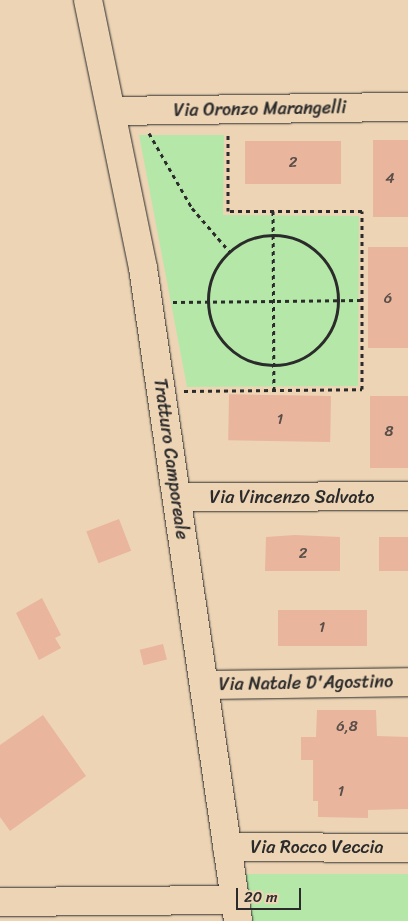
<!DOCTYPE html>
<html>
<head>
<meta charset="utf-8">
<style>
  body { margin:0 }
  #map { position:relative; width:408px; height:921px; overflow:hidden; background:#edd4b5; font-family:Sriracha,sans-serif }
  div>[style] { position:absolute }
  .green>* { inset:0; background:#b5e8a8; transform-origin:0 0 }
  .building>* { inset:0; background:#e9b59d; transform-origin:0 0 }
  .path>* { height:3px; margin-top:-1.5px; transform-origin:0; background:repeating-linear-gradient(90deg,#2b2b2b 0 4px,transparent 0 8px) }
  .path>.ring { margin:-1.5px; padding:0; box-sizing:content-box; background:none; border:3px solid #2b2b2b; border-radius:50% }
  .roads { filter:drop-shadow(0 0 1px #2b2b2b) drop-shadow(0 0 1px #2b2b2b) }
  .minor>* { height:28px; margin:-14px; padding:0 14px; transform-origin:14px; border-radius:14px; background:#edd4b5 }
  span { translate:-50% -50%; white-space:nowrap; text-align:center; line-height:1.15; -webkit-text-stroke:5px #edd4b5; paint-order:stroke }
  .number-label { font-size:15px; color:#5a4e48 }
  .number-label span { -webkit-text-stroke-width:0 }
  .street-label { font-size:18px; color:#2b2b2b }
  .scale { position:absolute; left:236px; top:888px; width:65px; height:22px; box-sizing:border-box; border:2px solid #2b2b2b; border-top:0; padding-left:6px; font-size:15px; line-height:18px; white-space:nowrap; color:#2b2b2b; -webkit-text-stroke:4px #edd4b5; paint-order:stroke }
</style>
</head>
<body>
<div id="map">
  <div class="green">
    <i style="clip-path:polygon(139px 135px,224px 135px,223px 215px,359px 216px,358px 386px,187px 387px)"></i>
    <i style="left:241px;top:874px;width:167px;height:48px"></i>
  </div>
  <div class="building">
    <i style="left:408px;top:140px;width:77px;height:35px;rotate:90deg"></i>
    <i style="left:341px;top:141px;width:43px;height:96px;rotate:90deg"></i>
    <i style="left:408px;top:247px;width:101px;height:40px;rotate:90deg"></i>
    <i style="left:331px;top:396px;width:46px;height:102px;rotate:91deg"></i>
    <i style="left:370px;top:396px;width:38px;height:72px"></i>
    <i style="left:119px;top:519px;width:34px;height:35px;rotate:69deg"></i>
    <i style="clip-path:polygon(295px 535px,340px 537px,340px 571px,265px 571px,266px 537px)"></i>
    <i style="left:379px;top:537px;width:29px;height:34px"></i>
    <i style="clip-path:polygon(42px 598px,61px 635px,55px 638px,61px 648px,39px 660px,16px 613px)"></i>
    <i style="left:278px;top:610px;width:89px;height:36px"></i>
    <i style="left:163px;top:644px;width:16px;height:24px;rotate:76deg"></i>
    <i style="clip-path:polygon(317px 710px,376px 710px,377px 736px,408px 737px,408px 809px,368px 810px,368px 818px,318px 817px,318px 801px,313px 801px,313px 760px,301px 760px,301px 737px,316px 737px)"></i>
    <i style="clip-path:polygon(43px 715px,86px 776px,10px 831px,0 817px,0 745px)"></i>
  </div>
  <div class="path">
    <i style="left:149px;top:133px;width:86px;rotate:60.2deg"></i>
    <i style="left:192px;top:208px;width:58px;rotate:49.2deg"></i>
    <i style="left:273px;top:211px;width:179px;rotate:89.7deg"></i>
    <i class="ring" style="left:208px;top:235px;width:127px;height:127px"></i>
    <i style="left:173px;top:302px;width:189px;rotate:-0.6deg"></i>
    <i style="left:184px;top:391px;width:178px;rotate:-0.6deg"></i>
    <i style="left:362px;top:389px;width:178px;rotate:-90deg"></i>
    <i style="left:362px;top:211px;width:134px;rotate:180deg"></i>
    <i style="left:228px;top:211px;width:79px;rotate:-90deg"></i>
  </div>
  <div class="roads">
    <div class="minor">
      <i style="left:88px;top:0;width:274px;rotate:78.4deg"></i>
      <i style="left:143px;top:268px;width:660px;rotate:81.72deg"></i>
      <i style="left:112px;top:111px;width:296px;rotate:-0.8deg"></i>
      <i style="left:177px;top:497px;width:231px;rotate:-0.2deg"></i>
      <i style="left:204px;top:685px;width:204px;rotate:-0.8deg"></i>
      <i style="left:227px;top:847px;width:181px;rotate:0.3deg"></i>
      <i style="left:0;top:902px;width:235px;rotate:-0.5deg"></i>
    </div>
  </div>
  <div class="number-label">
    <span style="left:293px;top:163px">2</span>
    <span style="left:390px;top:179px">4</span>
    <span style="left:388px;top:299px">6</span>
    <span style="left:280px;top:420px">1</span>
    <span style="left:389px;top:432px">8</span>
    <span style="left:303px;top:554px">2</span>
    <span style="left:322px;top:628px">1</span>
    <span style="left:347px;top:727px">6,8</span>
    <span style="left:341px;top:792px">1</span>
  </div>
  <div class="street-label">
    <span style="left:260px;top:109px;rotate:-1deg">Via Oronzo Marangelli</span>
    <span style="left:171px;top:459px;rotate:82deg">Tratturo Camporeale</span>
    <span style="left:292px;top:497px">Via Vincenzo Salvato</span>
    <span style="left:306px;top:683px;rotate:-1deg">Via Natale D'Agostino</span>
    <span style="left:317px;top:847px">Via Rocco Veccia</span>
  </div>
  <div class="scale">20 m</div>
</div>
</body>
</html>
